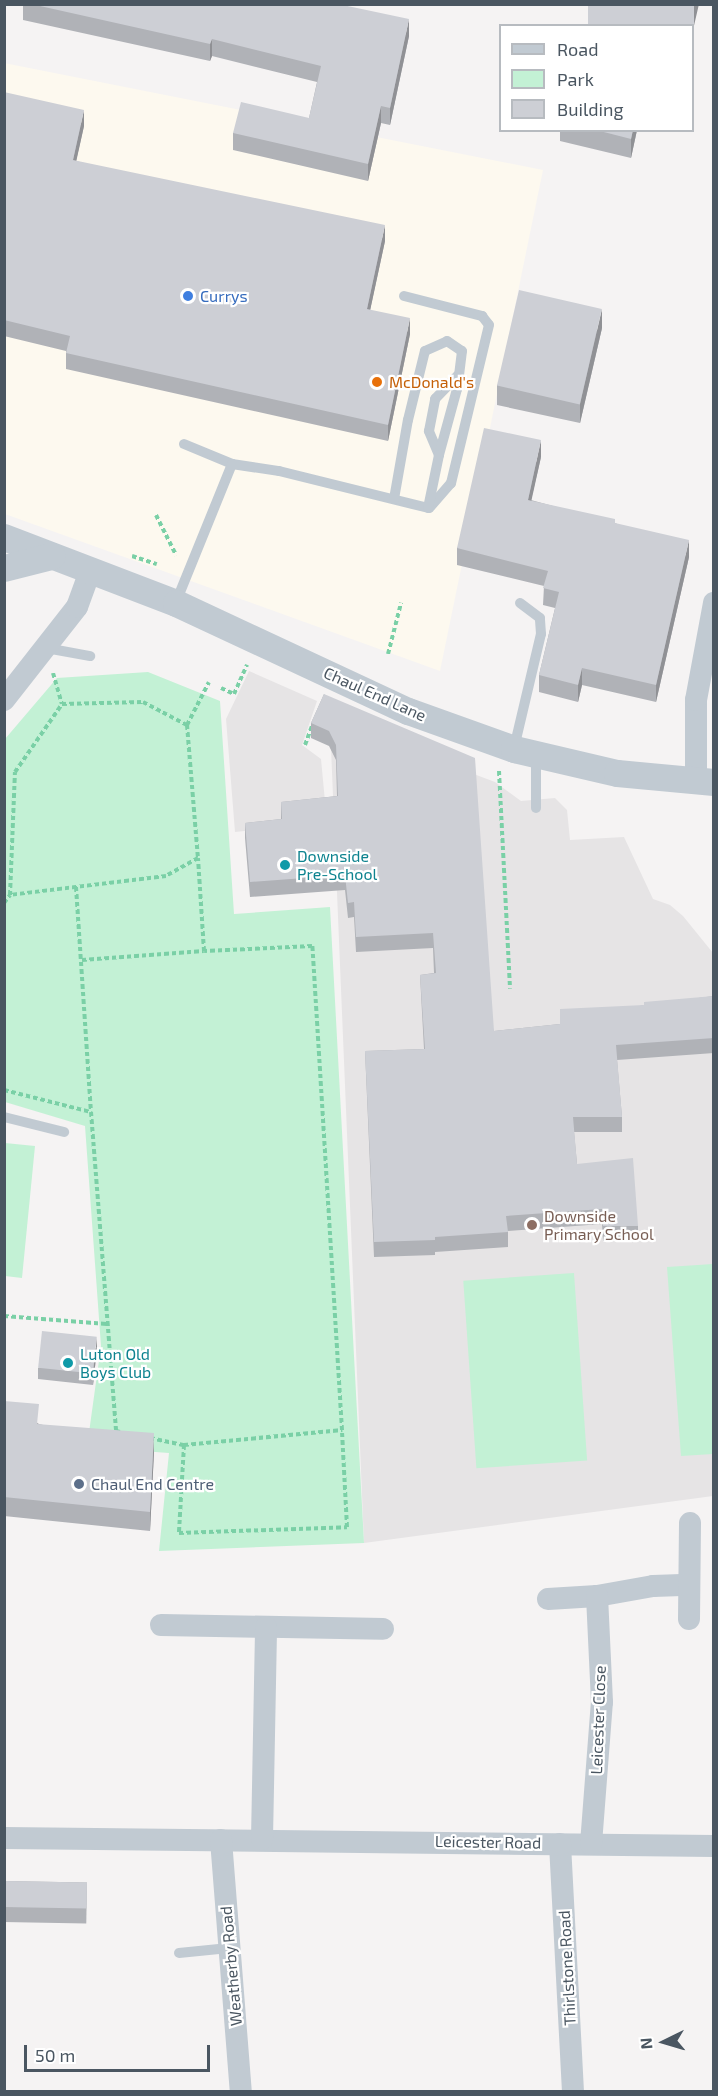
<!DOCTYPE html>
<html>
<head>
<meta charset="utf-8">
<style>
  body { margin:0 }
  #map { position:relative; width:718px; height:2096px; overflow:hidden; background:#f5f3f3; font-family:"Exo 2",sans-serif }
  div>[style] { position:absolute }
  .commercial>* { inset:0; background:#fdf9ef }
  .education>* { inset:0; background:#e6e4e5 }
  .green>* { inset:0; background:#c3f1d5; transform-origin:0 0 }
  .path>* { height:4px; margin-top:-2px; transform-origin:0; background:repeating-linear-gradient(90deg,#7ad0a6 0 4.5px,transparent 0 7.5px) }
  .service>* { height:10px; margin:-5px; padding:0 5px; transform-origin:5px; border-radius:5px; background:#c1cad2 }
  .minor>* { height:22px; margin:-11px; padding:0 11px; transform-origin:11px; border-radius:11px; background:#c1cad2 }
  .tertiary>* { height:27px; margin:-13.5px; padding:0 13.5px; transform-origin:13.5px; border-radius:13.5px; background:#c1cad2 }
  .wall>* { inset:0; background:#b0b2b7; transform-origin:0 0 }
  .shaded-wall>* { inset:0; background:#909195 }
  .building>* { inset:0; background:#cdcfd5; transform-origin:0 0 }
  .dots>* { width:16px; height:16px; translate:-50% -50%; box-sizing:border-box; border:3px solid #fff; border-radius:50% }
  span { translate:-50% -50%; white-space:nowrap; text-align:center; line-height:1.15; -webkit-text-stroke:4.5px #fff; paint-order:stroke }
  .shop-label { font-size:16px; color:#366cbe }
  .left { translate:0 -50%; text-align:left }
  .food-label { font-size:16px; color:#c56008 }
  .street-label { font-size:16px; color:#4a5661 }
  .culture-label { font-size:16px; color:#0d838f }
  .education-label { font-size:16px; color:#785e54 }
  .service-label { font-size:16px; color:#4e5e75 }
  .frame { position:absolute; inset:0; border:6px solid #4a5661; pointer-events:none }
  .legend { position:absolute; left:499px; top:24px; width:195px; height:108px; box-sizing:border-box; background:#fff; border:2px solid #b7bbc0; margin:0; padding:8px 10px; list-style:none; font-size:18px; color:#4a5661 }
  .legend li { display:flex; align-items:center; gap:12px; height:30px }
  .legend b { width:30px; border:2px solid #b7bbc0 }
  .north { position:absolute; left:634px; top:2012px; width:60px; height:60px; -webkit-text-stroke:4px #fff; paint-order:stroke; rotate:265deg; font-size:16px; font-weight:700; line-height:24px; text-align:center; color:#4a5661 }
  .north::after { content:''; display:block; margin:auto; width:21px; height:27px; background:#4a5661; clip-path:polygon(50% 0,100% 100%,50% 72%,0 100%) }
  .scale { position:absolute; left:24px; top:2045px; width:186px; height:27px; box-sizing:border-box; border:3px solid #4a5661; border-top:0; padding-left:8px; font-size:18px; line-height:21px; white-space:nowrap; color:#4a5661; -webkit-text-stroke:4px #fff; paint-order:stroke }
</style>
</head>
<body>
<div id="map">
  <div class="commercial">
    <i style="clip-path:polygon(4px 63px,543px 170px,440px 671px,5px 514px)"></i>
  </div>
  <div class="education">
    <i style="clip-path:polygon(249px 671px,317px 701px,302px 745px,321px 759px,326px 812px,281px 816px,282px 827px,235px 832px,226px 719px)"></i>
    <i style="clip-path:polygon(341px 724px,495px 782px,521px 801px,555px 798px,567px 810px,570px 840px,624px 837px,653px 899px,670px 905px,683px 916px,713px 953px,713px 1496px,364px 1543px,331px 748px)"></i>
  </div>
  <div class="green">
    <i style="clip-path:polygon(148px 672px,220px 701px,234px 914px,330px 907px,364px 1543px,159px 1551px,169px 1453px,87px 1447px,101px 1346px,85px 1126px,5px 1102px,5px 739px,57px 678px)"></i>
    <i style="clip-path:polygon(5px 1143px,35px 1146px,22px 1278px,5px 1276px)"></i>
    <i style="clip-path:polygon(713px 1264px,713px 1454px,681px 1456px,667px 1267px)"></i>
    <i style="left:574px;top:1273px;width:188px;height:111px;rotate:86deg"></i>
  </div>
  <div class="path">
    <i style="left:156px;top:515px;width:45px;rotate:63.4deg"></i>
    <i style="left:132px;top:556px;width:26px;rotate:18deg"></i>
    <i style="left:388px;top:654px;width:53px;rotate:-75.7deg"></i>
    <i style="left:53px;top:673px;width:32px;rotate:74deg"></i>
    <i style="left:221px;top:688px;width:14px;rotate:25deg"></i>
    <i style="left:234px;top:694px;width:32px;rotate:-66deg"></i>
    <i style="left:143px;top:702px;width:50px;rotate:27.6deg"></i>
    <i style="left:187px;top:725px;width:133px;rotate:85.3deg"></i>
    <i style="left:198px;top:858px;width:37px;rotate:151deg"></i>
    <i style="left:166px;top:876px;width:157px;rotate:173.1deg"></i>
    <i style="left:10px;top:895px;width:123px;rotate:-87.7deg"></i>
    <i style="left:15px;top:772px;width:83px;rotate:-55.3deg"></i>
    <i style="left:62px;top:704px;width:81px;rotate:-1.4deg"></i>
    <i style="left:187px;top:725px;width:48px;rotate:-62.9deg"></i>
    <i style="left:305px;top:745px;width:23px;rotate:-70deg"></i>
    <i style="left:499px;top:771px;width:218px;rotate:87.1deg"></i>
    <i style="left:76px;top:887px;width:225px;rotate:86.2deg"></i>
    <i style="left:4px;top:903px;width:10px;rotate:-53deg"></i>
    <i style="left:82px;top:960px;width:122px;rotate:-4.2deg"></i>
    <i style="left:4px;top:1090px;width:90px;rotate:14.2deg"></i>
    <i style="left:91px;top:1112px;width:320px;rotate:85.5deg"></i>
    <i style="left:116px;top:1431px;width:4px;rotate:14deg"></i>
    <i style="left:4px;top:1316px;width:103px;rotate:4.4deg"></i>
    <i style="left:150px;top:1438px;width:35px;rotate:12deg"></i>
    <i style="left:184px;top:1445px;width:159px;rotate:-5.4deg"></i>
    <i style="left:342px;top:1430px;width:485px;rotate:-93.5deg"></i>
    <i style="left:312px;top:946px;width:108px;rotate:177.3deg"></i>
    <i style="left:204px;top:951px;width:93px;rotate:-93.7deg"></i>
    <i style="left:184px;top:1445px;width:88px;rotate:93.3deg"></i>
    <i style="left:179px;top:1533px;width:168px;rotate:-2deg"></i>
    <i style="left:347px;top:1527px;width:97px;rotate:-93deg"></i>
  </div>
  <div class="service">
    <i style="left:404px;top:296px;width:81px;rotate:14.4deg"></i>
    <i style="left:482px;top:316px;width:11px;rotate:52deg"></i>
    <i style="left:489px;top:325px;width:163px;rotate:103.5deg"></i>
    <i style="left:451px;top:483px;width:33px;rotate:131deg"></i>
    <i style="left:184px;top:444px;width:52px;rotate:22.6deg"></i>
    <i style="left:232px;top:464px;width:48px;rotate:8.5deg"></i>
    <i style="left:279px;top:471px;width:154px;rotate:13.9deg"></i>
    <i style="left:439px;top:455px;width:26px;rotate:-113deg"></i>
    <i style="left:429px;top:431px;width:33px;rotate:-79deg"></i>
    <i style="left:435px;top:399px;width:33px;rotate:-46deg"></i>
    <i style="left:394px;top:499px;width:80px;rotate:-80deg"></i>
    <i style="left:408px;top:420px;width:71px;rotate:-76.2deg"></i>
    <i style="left:425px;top:351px;width:24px;rotate:-24deg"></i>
    <i style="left:447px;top:341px;width:18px;rotate:34deg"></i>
    <i style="left:462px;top:351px;width:38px;rotate:97deg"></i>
    <i style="left:457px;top:389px;width:68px;rotate:105.3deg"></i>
    <i style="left:439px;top:455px;width:54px;rotate:101.7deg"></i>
    <i style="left:176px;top:602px;width:149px;rotate:-67.9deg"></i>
    <i style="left:46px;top:648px;width:45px;rotate:10.3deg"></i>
    <i style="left:514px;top:748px;width:117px;rotate:-76.7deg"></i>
    <i style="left:541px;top:634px;width:16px;rotate:-94deg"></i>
    <i style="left:540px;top:618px;width:25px;rotate:-143deg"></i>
    <i style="left:536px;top:755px;width:53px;rotate:90deg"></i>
    <i style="left:4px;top:1117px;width:62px;rotate:14deg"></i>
    <i style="left:179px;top:1953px;width:50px;rotate:-5.7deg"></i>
  </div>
  <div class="minor">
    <i style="left:4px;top:700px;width:118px;rotate:-51.9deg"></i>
    <i style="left:77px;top:607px;width:38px;rotate:-70deg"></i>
    <i style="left:696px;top:781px;width:81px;rotate:-90deg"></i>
    <i style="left:696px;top:700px;width:99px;rotate:-79.5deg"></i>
    <i style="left:548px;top:1599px;width:49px;rotate:-3.5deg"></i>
    <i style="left:597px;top:1596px;width:57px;rotate:-10.1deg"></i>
    <i style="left:653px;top:1586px;width:36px;rotate:-2deg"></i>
    <i style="left:689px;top:1619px;width:96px;rotate:-89.4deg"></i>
    <i style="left:161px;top:1625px;width:222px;rotate:1deg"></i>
    <i style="left:4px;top:1838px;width:710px;rotate:0.65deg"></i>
    <i style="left:262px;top:1839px;width:212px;rotate:-88.9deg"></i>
    <i style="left:221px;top:1840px;width:253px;rotate:85.5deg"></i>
    <i style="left:560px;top:1844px;width:248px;rotate:87deg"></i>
    <i style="left:591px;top:1844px;width:142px;rotate:-85.6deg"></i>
    <i style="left:602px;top:1702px;width:106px;rotate:-92.7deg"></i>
  </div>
  <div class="tertiary">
    <i style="left:4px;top:537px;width:184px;rotate:21deg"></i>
    <i style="left:176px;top:603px;width:256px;rotate:25deg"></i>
    <i style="left:408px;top:711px;width:113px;rotate:19.7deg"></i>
    <i style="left:514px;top:749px;width:106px;rotate:13.1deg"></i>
    <i style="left:617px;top:773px;width:97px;rotate:5.3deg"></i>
    <i style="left:4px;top:568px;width:49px;rotate:-14.3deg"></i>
  </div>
  <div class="wall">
    <i style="clip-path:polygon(23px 4px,338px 4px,409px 36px,390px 125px,381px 123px,368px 181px,233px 150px,233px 133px,309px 118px,317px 82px,212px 56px,210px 61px,23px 20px)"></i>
    <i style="clip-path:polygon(4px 92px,84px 126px,76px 161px,385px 241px,370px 310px,410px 334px,388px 441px,66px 369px,66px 351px,4px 336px)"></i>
    <i style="clip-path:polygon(560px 130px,637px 130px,631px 158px,560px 141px)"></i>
    <i style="clip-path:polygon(602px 328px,580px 423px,497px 405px,497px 385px)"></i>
    <i style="clip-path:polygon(541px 457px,531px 500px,615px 523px,689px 557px,656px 702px,582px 685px,578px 702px,539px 692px,539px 675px,555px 608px,543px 605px,544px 586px,457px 565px,457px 548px)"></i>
    <i style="clip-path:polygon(324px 694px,494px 1031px,560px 1024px,644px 1005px,714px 996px,714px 1053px,617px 1060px,622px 1117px,622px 1132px,574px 1132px,577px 1164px,638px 1226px,638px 1241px,603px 1241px,602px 1224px,508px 1231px,508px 1247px,435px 1252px,435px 1255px,374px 1257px,365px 1051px,424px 1049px,420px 975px,434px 973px,433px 948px,356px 952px,354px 917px,348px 918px,345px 890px,250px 897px,245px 838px,245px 823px,281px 819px,281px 802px,337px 796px,336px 760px,329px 746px,311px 738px,311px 723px)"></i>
    <i style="clip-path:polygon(97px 1348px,93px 1385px,38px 1379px,38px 1368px)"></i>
    <i style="clip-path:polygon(4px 1401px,39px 1424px,154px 1452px,150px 1531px,4px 1516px)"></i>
    <i style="left:4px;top:1881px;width:83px;height:41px;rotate:1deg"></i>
  </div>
  <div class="shaded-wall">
    <i style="clip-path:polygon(694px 4px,699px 4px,693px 30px,693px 26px,689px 26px)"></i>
    <i style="clip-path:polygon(409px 19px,409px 36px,390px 125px,390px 108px)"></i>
    <i style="clip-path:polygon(212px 39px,212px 56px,210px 61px,210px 44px)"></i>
    <i style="clip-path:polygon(381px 106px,381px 123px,368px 181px,368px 164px)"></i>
    <i style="clip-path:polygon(84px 110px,84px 126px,73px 176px,73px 160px)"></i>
    <i style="clip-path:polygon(633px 130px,637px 130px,631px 158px,631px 139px)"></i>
    <i style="clip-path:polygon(385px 225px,385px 241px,367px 325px,367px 309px)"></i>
    <i style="clip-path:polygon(602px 309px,602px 328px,580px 423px,580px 404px)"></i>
    <i style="clip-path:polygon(410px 318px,410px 334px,388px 441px,388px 425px)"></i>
    <i style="clip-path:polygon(541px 440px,541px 457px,528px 516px,528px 500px)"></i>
    <i style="clip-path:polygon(689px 540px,689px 557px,656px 702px,656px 685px)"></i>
    <i style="clip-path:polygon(582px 668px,582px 685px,578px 702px,578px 685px)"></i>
    <i style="clip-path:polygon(97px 1337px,97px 1348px,93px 1385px,93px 1374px)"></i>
    <i style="clip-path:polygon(154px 1433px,154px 1452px,150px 1531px,150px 1512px)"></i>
  </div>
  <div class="building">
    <i style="clip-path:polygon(31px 4px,338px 4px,409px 19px,390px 108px,381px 106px,368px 164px,233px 133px,241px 102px,309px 118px,321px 66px,212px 39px,210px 44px)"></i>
    <i style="left:588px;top:4px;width:106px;height:23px"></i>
    <i style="clip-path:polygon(4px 92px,84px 110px,73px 160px,385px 225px,367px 309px,410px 318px,388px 425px,66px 353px,70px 336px,4px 320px)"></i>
    <i style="clip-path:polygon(596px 130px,633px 130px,631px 139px)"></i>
    <i style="left:519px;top:290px;width:85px;height:98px;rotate:13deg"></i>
    <i style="clip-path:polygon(484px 428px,541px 440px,528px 500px,615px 519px,615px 523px,689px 540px,656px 685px,582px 668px,578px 685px,539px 675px,559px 592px,543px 588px,548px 571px,457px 548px)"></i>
    <i style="clip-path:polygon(324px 694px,475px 758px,494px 1031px,560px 1024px,560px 1009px,644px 1005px,644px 1002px,714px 996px,714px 1038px,616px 1045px,622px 1117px,573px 1117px,577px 1164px,633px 1158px,638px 1226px,603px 1226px,602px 1209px,506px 1216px,508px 1232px,435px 1237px,435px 1240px,374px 1242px,365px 1051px,425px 1049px,420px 975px,436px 973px,433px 933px,356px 937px,354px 902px,348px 903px,345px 875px,250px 882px,245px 823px,282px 819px,281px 802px,338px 796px,336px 745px,329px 731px,311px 723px)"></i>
    <i style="left:42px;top:1331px;width:55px;height:37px;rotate:6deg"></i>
    <i style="clip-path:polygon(4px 1401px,39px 1404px,37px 1424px,154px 1433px,150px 1512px,4px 1497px)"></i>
    <i style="left:4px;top:1881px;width:83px;height:26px;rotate:1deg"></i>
  </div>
  <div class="dots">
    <i style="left:188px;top:296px;background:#3f7fe0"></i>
    <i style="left:377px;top:382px;background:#e8710a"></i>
    <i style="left:285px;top:865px;background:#0f9aa8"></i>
    <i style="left:532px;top:1225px;background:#8d6e63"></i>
    <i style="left:68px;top:1363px;background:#0f9aa8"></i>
    <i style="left:79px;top:1484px;background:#5c6f8a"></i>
  </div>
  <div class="shop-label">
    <span class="left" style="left:200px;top:296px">Currys</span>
  </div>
  <div class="food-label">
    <span class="left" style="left:389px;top:382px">McDonald's</span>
  </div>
  <div class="street-label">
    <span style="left:375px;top:694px;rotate:24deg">Chaul End Lane</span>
    <span style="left:598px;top:1720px;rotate:-88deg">Leicester Close</span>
    <span style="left:488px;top:1842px;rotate:1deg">Leicester Road</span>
    <span style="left:231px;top:1966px;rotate:-95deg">Weatherby Road</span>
    <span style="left:567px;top:1968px;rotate:-93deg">Thirlstone Road</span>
  </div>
  <div class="culture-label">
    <span class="left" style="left:297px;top:865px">Downside<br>Pre-School</span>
    <span class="left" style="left:80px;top:1363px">Luton Old<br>Boys Club</span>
  </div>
  <div class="education-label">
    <span class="left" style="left:544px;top:1225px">Downside<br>Primary School</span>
  </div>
  <div class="service-label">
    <span class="left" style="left:91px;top:1484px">Chaul End Centre</span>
  </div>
  <div class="frame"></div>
  <ul class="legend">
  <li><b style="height:8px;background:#c1cad2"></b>Road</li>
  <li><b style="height:16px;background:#c3f1d5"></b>Park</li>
  <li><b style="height:16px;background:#cdcfd5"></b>Building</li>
  </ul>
  <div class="north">N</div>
  <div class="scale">50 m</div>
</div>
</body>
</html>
